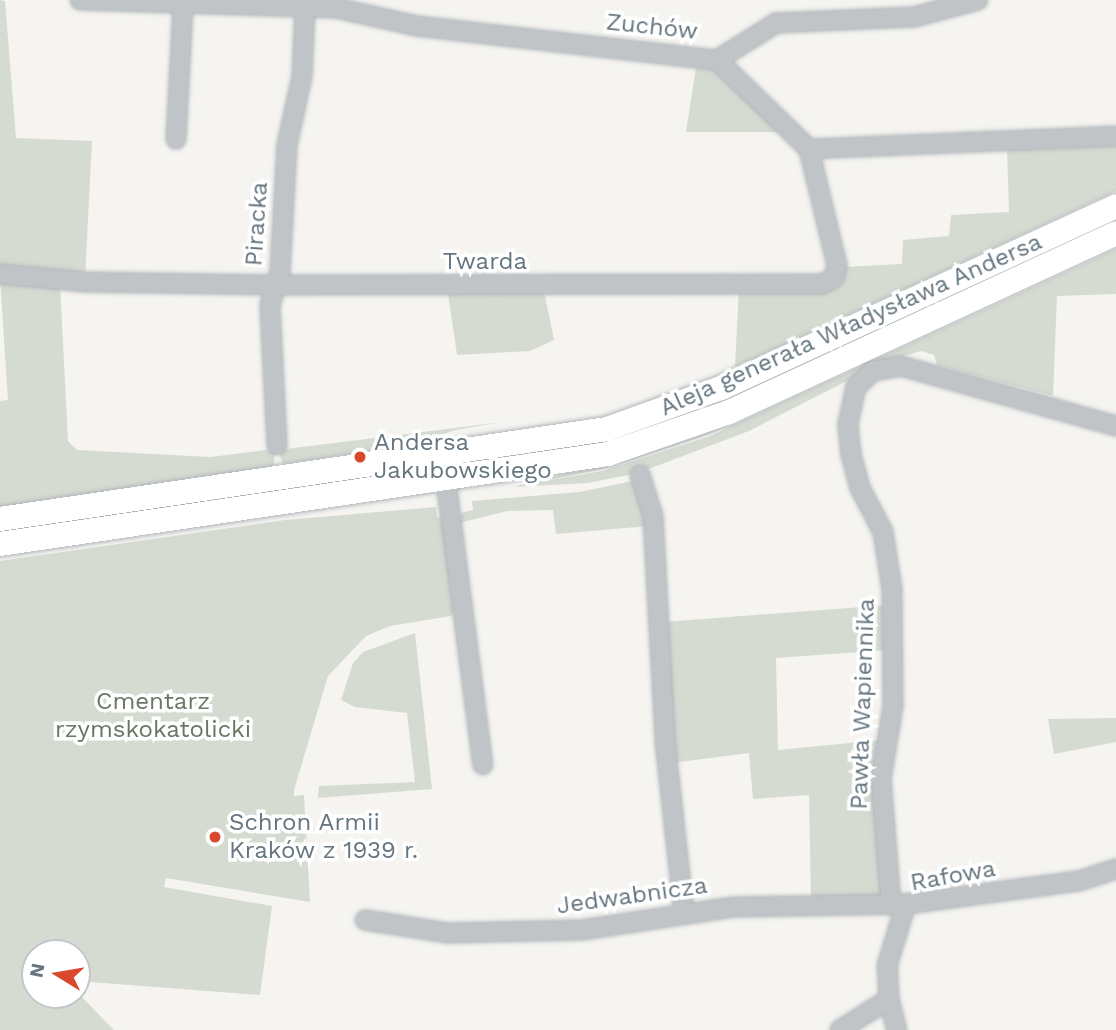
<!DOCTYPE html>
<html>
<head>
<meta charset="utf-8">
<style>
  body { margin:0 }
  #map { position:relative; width:1116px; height:1030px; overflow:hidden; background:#f5f4f1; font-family:"Work Sans",sans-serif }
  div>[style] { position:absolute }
  .green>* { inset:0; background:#d6dbd2 }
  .roads { filter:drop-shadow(0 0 2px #b0b6b9) drop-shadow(0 0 2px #b0b6b9) }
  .street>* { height:18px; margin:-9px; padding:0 9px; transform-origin:9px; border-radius:9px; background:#c0c4c7 }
  .secondary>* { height:24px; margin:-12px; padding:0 12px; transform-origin:12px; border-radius:12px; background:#fff }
  .dots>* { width:19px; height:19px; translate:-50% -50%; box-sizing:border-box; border:4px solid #fff; border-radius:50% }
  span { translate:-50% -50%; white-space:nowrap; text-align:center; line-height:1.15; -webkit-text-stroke:7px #fff; paint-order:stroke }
  .street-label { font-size:24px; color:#657680 }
  .poi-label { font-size:24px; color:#657680 }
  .left { translate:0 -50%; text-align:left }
  .park-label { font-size:24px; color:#697863 }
  .north { position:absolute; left:21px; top:939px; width:70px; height:70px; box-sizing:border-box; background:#fff; border:2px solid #c1c8cc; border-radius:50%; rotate:281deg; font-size:19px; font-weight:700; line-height:28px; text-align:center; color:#657680 }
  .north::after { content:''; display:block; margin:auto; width:24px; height:32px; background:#d9472c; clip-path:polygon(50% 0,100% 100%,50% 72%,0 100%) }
</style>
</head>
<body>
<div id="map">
  <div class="green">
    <i style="clip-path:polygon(0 0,5px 1px,16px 138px,92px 141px,85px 279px,0 271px)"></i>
    <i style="clip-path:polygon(697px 61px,716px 65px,783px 132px,686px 132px)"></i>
    <i style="clip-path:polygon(1116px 142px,1116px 191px,735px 367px,739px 286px,812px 290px,842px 267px,902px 264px,903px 240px,949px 236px,951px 215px,1009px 212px,1007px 149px)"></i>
    <i style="clip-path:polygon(1116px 243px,707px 435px,602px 469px,544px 481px,603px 471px,708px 437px,1116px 249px,1116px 294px,1057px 296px,1053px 396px,937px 365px,934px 355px,921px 351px,886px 361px,749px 431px,638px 473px,588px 483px,513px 487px,601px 465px)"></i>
    <i style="clip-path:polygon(0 278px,60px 284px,68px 441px,77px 450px,210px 457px,274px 449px,274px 466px,0 510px,0 401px,8px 400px)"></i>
    <i style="clip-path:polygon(494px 290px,544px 291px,554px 340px,530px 351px,457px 355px,448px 294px)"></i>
    <i style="clip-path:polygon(503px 422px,455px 430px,415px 444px,283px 464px,278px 450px)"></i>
    <i style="clip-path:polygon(638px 480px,649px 526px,556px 534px,553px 510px,507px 511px,459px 523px,461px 513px,473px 510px,472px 501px,579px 492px)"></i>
    <i style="clip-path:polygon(436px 507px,437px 517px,446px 520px,456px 610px,451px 616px,390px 626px,366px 636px,328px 676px,294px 790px,294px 796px,304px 795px,310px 902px,166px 878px,164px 887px,272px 906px,260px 995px,77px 981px,77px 953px,35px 953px,35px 995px,77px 992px,114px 1030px,0 1030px,0 561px,285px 520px)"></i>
    <i style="clip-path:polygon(888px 605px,888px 650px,776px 658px,778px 750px,880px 740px,882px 893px,878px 898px,811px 900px,809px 795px,753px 799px,749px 753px,672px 763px,663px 622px)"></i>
    <i style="clip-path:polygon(415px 633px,432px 789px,318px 798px,319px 786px,415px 782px,407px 713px,355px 707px,341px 700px,353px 663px,363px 652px)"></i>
    <i style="clip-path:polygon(1116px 718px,1116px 742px,1054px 754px,1048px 719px)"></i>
  </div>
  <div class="roads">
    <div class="street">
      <i style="left:80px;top:0;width:256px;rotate:1.8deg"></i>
      <i style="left:336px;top:8px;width:83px;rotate:12.5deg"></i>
      <i style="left:417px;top:26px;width:302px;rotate:6.5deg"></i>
      <i style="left:717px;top:60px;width:128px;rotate:44.1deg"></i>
      <i style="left:809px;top:149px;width:307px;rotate:-2.4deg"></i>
      <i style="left:717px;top:60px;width:70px;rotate:-32.1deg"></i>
      <i style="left:776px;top:23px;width:138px;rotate:-2.5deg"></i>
      <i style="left:914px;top:17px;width:66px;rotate:-14.9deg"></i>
      <i style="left:176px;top:139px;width:135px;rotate:-87deg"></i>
      <i style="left:0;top:274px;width:84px;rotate:5.4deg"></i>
      <i style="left:84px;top:282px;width:191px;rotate:0.9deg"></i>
      <i style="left:275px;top:285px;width:547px;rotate:-0.1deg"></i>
      <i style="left:822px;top:284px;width:13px;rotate:-27deg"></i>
      <i style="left:834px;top:278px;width:13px;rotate:-77deg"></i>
      <i style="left:837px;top:265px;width:119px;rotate:-103.6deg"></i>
      <i style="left:277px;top:445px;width:140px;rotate:-92.9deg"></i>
      <i style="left:270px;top:305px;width:34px;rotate:-73deg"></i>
      <i style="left:280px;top:273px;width:128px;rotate:-86.9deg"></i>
      <i style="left:287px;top:145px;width:71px;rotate:-77.7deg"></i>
      <i style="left:302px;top:76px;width:69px;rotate:-87.5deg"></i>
      <i style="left:640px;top:475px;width:43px;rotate:72.4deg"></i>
      <i style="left:653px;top:516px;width:225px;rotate:86.9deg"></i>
      <i style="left:665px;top:741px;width:174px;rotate:83.7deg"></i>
      <i style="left:446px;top:481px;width:286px;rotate:82.6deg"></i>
      <i style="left:891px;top:905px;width:126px;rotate:-94.5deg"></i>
      <i style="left:881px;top:779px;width:74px;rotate:-80.7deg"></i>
      <i style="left:893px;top:706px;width:117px;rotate:-90.5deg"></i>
      <i style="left:892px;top:589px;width:58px;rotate:-99deg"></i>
      <i style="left:883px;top:532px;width:50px;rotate:-117.6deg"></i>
      <i style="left:860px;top:488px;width:34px;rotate:-105deg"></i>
      <i style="left:851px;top:455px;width:31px;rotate:-96deg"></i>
      <i style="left:848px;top:424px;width:38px;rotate:-78deg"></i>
      <i style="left:856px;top:387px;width:23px;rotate:-43deg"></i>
      <i style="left:873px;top:371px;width:28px;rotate:-10deg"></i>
      <i style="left:901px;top:366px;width:223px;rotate:15.6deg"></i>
      <i style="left:365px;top:920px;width:83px;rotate:9deg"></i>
      <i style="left:447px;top:933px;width:135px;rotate:-1.3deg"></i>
      <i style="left:582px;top:930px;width:154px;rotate:-8.6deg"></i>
      <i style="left:734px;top:907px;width:172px;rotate:-1deg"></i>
      <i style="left:906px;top:904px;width:175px;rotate:-7.6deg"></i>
      <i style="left:1079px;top:881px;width:39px;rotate:-18deg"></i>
      <i style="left:889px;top:999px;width:32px;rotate:76deg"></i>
      <i style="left:840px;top:1030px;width:58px;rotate:-32.3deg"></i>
      <i style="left:889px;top:999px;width:33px;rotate:-93deg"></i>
      <i style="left:887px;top:966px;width:65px;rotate:-73deg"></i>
    </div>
    <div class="secondary">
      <i style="left:0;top:519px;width:614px;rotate:-8.43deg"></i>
      <i style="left:607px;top:429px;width:121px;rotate:-19.8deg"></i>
      <i style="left:721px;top:388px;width:435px;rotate:-24.7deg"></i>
      <i style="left:0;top:544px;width:615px;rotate:-8.42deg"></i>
      <i style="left:608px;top:454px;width:128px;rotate:-19.1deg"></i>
      <i style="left:729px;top:412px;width:426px;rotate:-24.8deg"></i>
    </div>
  </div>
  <div class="dots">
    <i style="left:360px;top:457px;background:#d9472c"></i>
    <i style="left:215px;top:837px;background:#d9472c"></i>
  </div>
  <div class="street-label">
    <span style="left:652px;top:27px;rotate:6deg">Zuchów</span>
    <span style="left:257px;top:224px;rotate:-86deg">Piracka</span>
    <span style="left:485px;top:262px">Twarda</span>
    <span style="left:851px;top:325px;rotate:-24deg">Aleja generała Władysława Andersa</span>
    <span style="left:863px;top:704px;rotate:-88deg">Pawła Wapiennika</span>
    <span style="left:953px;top:876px;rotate:-10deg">Rafowa</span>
    <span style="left:632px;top:896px;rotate:-8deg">Jedwabnicza</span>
  </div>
  <div class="poi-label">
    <span class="left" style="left:374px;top:457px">Andersa<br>Jakubowskiego</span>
    <span class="left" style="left:229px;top:837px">Schron Armii<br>Kraków z 1939 r.</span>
  </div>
  <div class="park-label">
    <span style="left:153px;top:716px">Cmentarz<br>rzymskokatolicki</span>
  </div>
  <div class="north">N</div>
</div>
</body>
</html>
